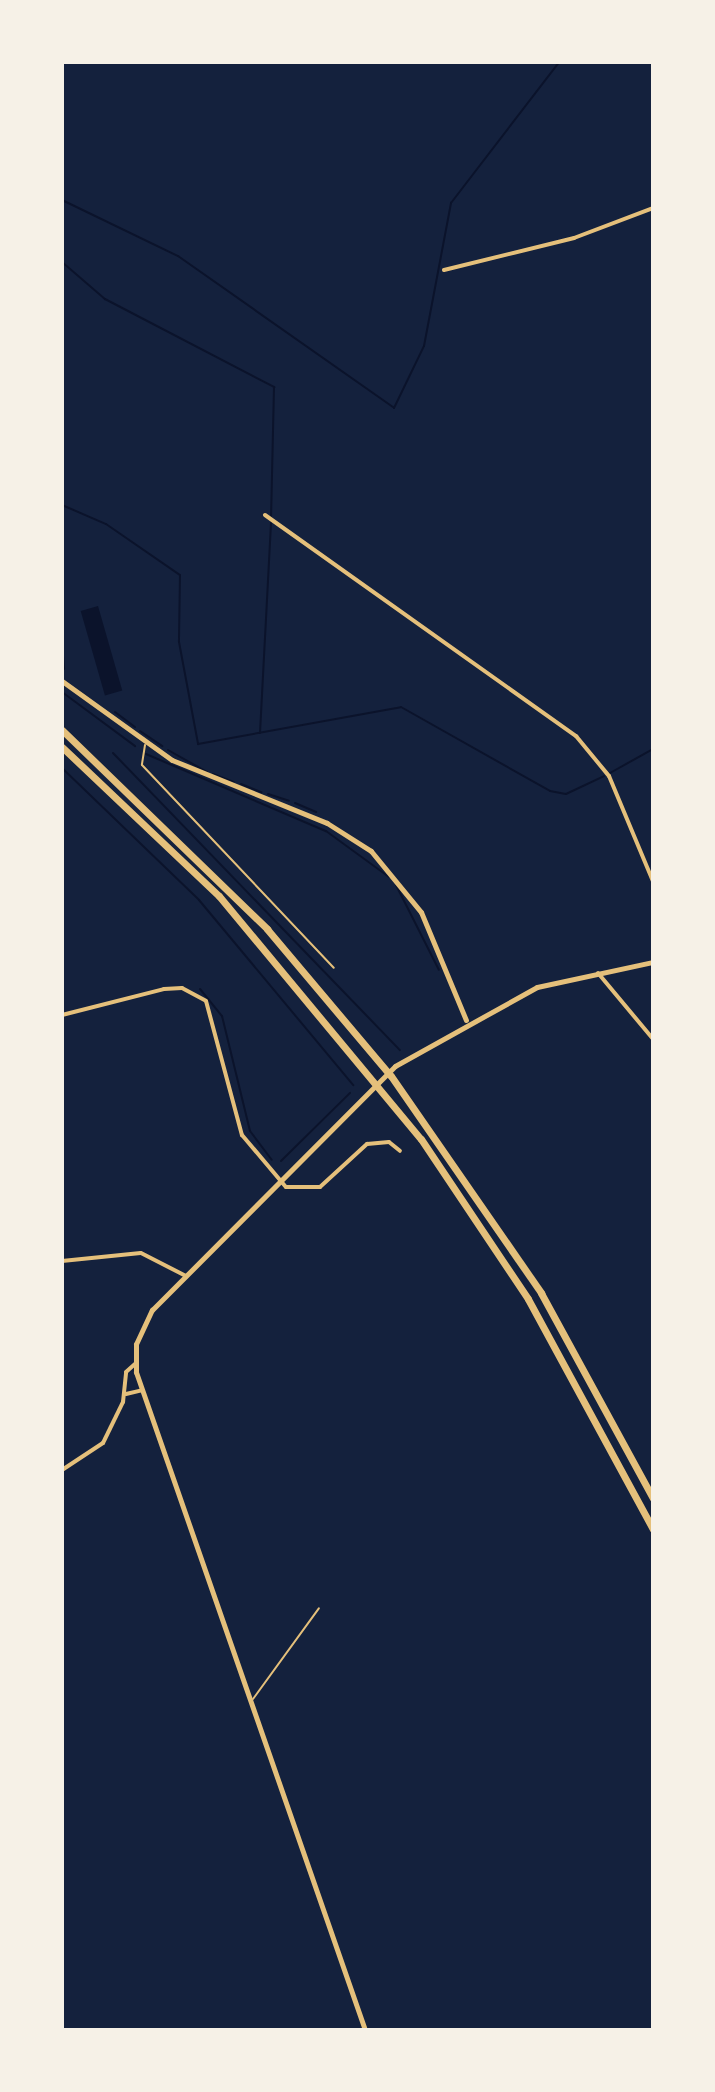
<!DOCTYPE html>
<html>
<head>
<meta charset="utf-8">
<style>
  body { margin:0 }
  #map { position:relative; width:715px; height:2092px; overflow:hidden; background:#14213d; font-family:"Work Sans",sans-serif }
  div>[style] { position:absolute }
  .water>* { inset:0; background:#0b132b; transform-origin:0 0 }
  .stream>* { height:2px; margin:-1px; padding:0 1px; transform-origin:1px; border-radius:1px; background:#0b132b }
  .service>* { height:2px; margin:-1px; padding:0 1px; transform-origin:1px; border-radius:1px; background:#e5c07b }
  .minor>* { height:4px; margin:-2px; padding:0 2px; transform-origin:2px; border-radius:2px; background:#e5c07b }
  .tertiary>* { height:5px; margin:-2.5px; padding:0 2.5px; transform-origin:2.5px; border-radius:2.5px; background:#e5c07b }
  .trunk>* { height:7px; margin:-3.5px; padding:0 3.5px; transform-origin:3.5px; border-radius:3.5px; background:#e5c07b }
  span { translate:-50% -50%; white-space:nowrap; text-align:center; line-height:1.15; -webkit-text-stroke:7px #f6f1e7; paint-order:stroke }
  .frame { position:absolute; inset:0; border:64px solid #f6f1e7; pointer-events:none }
</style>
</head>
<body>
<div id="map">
  <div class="water">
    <i style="left:98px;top:606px;width:88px;height:18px;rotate:74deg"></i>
  </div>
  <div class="stream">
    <i style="left:62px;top:200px;width:129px;rotate:25.8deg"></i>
    <i style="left:178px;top:256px;width:264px;rotate:35.1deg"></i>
    <i style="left:394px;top:408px;width:69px;rotate:-64.2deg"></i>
    <i style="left:424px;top:346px;width:146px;rotate:-79.3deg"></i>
    <i style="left:451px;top:203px;width:178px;rotate:-52.5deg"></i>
    <i style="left:62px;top:262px;width:57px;rotate:40.7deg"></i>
    <i style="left:105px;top:299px;width:191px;rotate:27.5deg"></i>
    <i style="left:274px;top:387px;width:129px;rotate:91.3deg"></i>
    <i style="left:62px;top:505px;width:48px;rotate:23.4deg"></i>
    <i style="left:106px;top:524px;width:90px;rotate:34.6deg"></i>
    <i style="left:180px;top:575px;width:67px;rotate:90.9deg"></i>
    <i style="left:179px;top:642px;width:104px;rotate:79.4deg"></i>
    <i style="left:198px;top:744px;width:206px;rotate:-10.3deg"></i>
    <i style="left:401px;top:707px;width:171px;rotate:29.4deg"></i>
    <i style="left:550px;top:791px;width:16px;rotate:11deg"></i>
    <i style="left:566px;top:794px;width:42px;rotate:-25.3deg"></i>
    <i style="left:62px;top:645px;width:24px;rotate:85deg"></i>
    <i style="left:62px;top:692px;width:91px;rotate:36.5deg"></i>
    <i style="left:115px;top:712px;width:25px;rotate:37deg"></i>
    <i style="left:140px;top:731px;width:27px;rotate:34deg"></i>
    <i style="left:260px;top:733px;width:211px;rotate:-87deg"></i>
    <i style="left:168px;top:750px;width:45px;rotate:29.4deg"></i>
    <i style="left:113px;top:753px;width:413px;rotate:46deg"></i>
    <i style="left:146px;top:754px;width:196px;rotate:23.2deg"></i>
    <i style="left:326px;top:831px;width:78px;rotate:36.1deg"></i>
    <i style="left:62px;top:768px;width:190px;rotate:43.9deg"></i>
    <i style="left:199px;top:900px;width:241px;rotate:50.2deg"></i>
    <i style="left:610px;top:773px;width:49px;rotate:-29.2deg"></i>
    <i style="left:213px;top:774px;width:22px;rotate:21deg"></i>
    <i style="left:241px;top:784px;width:22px;rotate:22deg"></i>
    <i style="left:268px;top:794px;width:22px;rotate:18deg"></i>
    <i style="left:295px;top:803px;width:23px;rotate:23deg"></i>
    <i style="left:396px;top:885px;width:95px;rotate:63.2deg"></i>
    <i style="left:200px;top:989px;width:35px;rotate:51deg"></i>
    <i style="left:222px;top:1016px;width:118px;rotate:76.3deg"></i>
    <i style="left:250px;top:1131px;width:36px;rotate:53deg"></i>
    <i style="left:281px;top:1161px;width:97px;rotate:-44.6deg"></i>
  </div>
  <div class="service">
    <i style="left:145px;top:745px;width:20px;rotate:99deg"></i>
    <i style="left:142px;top:765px;width:279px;rotate:46.6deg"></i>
    <i style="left:253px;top:1699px;width:112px;rotate:-54deg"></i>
  </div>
  <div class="minor">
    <i style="left:444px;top:270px;width:134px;rotate:-13.8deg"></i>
    <i style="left:574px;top:238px;width:85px;rotate:-20.8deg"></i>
    <i style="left:265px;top:515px;width:382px;rotate:35.4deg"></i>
    <i style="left:576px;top:736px;width:52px;rotate:50.5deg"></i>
    <i style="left:609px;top:776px;width:114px;rotate:67.3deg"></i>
    <i style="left:598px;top:973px;width:86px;rotate:50.2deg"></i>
    <i style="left:62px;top:1015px;width:105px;rotate:-14.3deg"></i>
    <i style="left:164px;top:989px;width:18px;rotate:-3deg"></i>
    <i style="left:182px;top:988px;width:27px;rotate:28deg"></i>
    <i style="left:206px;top:1001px;width:139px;rotate:75deg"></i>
    <i style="left:242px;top:1135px;width:68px;rotate:49.8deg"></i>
    <i style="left:286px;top:1187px;width:34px"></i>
    <i style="left:320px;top:1187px;width:64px;rotate:-42.5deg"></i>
    <i style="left:367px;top:1144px;width:22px;rotate:-5deg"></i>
    <i style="left:389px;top:1142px;width:14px;rotate:39deg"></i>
    <i style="left:62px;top:1261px;width:79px;rotate:-5.8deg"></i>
    <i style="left:141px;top:1253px;width:51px;rotate:27.1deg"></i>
    <i style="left:126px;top:1394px;width:17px;rotate:-13deg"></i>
    <i style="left:62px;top:1470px;width:49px;rotate:-33.4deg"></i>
    <i style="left:103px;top:1443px;width:46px;rotate:-64deg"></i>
    <i style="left:123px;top:1402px;width:30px;rotate:-84deg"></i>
    <i style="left:126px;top:1372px;width:12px;rotate:-42deg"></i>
  </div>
  <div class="tertiary">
    <i style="left:62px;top:681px;width:135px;rotate:35.7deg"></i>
    <i style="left:172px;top:760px;width:167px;rotate:22.1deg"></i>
    <i style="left:327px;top:823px;width:52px;rotate:32.5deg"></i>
    <i style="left:371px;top:851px;width:79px;rotate:50.7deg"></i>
    <i style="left:421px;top:912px;width:117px;rotate:67.4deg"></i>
    <i style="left:365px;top:2030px;width:697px;rotate:-109.19deg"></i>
    <i style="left:136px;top:1372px;width:28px;rotate:-90deg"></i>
    <i style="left:136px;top:1344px;width:38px;rotate:-65deg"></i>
    <i style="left:152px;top:1310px;width:344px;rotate:-45.1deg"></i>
    <i style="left:395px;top:1066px;width:162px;rotate:-29.1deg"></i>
    <i style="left:537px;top:987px;width:119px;rotate:-12.2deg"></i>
  </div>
  <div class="trunk">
    <i style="left:62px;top:730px;width:286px;rotate:44.1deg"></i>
    <i style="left:267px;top:929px;width:192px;rotate:49.9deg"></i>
    <i style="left:391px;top:1076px;width:264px;rotate:55.3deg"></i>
    <i style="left:541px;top:1293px;width:234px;rotate:61.4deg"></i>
    <i style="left:62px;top:747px;width:216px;rotate:43.5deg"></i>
    <i style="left:219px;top:896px;width:316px;rotate:50.3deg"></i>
    <i style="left:421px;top:1139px;width:192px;rotate:56.2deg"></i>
    <i style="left:528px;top:1299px;width:262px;rotate:61.5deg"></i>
  </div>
  <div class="frame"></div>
</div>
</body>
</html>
